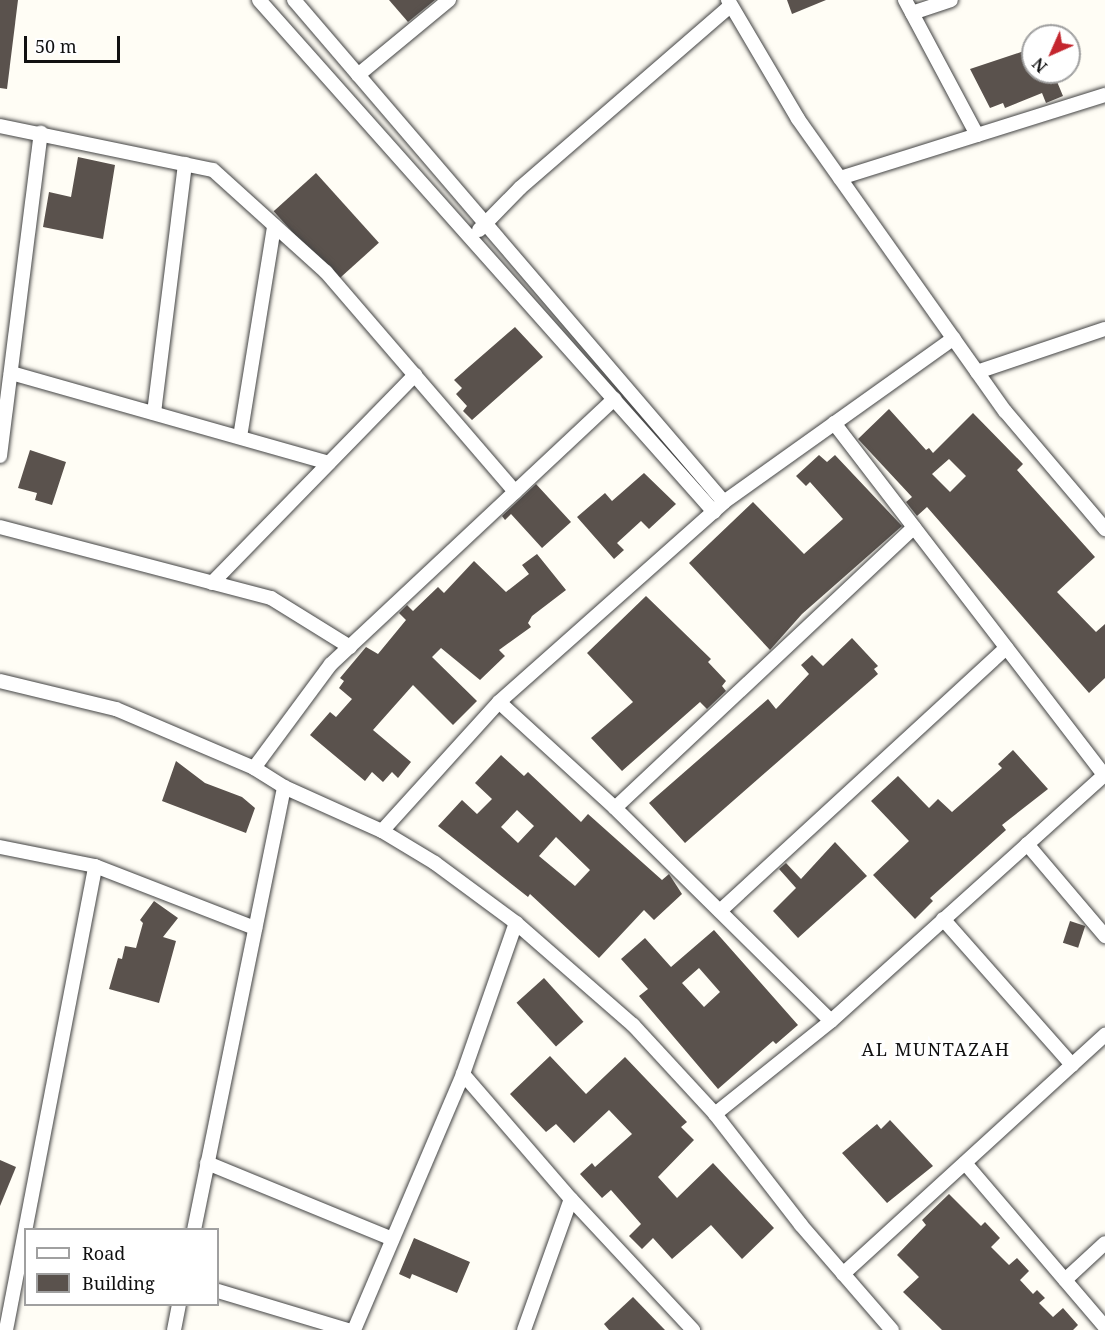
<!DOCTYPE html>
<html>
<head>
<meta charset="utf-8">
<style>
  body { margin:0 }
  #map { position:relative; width:1105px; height:1330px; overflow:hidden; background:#fffdf5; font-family:"Noto Serif",serif }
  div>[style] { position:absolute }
  .building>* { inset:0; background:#5a524d; transform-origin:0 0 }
  .roads { filter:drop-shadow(0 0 2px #444) drop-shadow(0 0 2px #444) }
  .street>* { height:14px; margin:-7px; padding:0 7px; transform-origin:7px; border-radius:7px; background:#fff }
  span { translate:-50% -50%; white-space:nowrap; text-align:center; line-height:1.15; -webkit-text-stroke:6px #fff; paint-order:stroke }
  .neighbourhood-label { font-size:18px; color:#111; letter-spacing:1.5px }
  .legend { position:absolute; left:24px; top:1228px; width:195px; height:78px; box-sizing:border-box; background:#fff; border:2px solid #a0a0a0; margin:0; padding:8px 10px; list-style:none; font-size:18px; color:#111 }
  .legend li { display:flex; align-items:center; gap:12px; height:30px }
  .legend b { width:30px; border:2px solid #a0a0a0 }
  .north { position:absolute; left:1021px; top:24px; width:60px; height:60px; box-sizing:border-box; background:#fff; border:2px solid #a0a0a0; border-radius:50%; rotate:225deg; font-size:16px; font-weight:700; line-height:24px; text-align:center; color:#111 }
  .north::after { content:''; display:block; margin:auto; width:21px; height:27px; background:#c4262e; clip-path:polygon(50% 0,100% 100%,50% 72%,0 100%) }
  .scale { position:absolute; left:24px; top:36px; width:96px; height:27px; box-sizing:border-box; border:3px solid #111; border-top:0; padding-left:8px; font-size:18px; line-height:21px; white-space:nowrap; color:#111; -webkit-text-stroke:4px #fff; paint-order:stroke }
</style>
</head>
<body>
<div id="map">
  <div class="building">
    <i style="clip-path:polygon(0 0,18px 0,7px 89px,0 88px)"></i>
    <i style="clip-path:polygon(389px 0,435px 0,408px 22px)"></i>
    <i style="clip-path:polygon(787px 0,826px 0,792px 14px)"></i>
    <i style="clip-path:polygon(1033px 48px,1033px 72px,1053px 72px,1063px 96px,1046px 103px,1042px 93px,1005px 108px,1003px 103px,990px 108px,970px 69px)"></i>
    <i style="clip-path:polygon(78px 157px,115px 165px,103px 239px,43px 227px,49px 192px,71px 197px)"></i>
    <i style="left:316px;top:173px;width:94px;height:57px;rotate:48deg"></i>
    <i style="clip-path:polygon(515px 327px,543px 357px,472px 420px,463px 411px,467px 406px,456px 394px,462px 388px,454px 380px)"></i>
    <i style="clip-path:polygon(evenodd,889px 409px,926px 450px,929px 448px,933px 453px,973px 413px,1023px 464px,1017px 470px,1095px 557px,1057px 592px,1096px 632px,1105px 624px,1105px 678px,1089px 693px,927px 507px,917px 516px,906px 502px,912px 497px,858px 439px,889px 409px,949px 459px,966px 476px,950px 492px,932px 474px,949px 459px)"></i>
    <i style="clip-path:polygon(30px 450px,66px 462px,52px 505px,35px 500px,37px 493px,18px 488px)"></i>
    <i style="clip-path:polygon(819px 455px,827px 462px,835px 455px,902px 526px,802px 614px,770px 650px,689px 563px,753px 502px,804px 554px,843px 519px,810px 482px,806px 486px,796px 476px)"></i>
    <i style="clip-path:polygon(644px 473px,676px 504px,649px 529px,641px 521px,617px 543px,624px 550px,614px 559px,577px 517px,605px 493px,612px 501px)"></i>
    <i style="clip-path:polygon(536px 484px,571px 522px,542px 548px,511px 514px,505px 520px,502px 516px)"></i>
    <i style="clip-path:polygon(537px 554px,566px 590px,532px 616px,528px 623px,531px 627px,499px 650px,505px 656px,480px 680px,441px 648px,432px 657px,477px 701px,453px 725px,413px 685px,373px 730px,411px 762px,398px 778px,392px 772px,383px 782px,372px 772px,365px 781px,310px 735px,330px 712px,336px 717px,352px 699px,339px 688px,344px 681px,340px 678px,366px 647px,378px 654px,406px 620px,399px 613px,407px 605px,413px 611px,438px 587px,444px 593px,474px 561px,506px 592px,529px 574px,522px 565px)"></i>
    <i style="clip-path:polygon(646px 596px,711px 659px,708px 662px,726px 681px,722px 686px,726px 691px,707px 709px,700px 702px,622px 771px,591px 738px,633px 702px,587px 653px)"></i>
    <i style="clip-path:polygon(852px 638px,878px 666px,874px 669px,878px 674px,685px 843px,649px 803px,768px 699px,776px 709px,809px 674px,801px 665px,812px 655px,823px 666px)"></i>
    <i style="clip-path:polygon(1013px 750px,1048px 789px,1002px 825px,1006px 830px,930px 898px,933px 901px,915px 919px,873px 875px,909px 841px,871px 801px,898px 776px,929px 808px,938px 799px,952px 812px,1002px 768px,998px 764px)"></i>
    <i style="clip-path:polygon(evenodd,501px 755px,524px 776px,528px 772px,581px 822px,588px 814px,662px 880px,669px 874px,682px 894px,654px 920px,644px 910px,599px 958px,530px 894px,528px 897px,438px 826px,462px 800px,477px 814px,492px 799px,475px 783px,501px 755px,517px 810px,534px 826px,518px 843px,501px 827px,517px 810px,501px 755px,556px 837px,590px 870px,575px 886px,539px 856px,556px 837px)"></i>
    <i style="clip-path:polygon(176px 761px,205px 783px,242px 797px,255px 808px,246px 833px,162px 801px)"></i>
    <i style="clip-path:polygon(835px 842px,867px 876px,798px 938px,773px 911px,796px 888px,779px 869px,786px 863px,801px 879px)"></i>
    <i style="clip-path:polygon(154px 901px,178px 918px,163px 937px,176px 941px,159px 1003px,109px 989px,118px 958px,122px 959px,125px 946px,136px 948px,143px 923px,140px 920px)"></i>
    <i style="left:1070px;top:921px;width:16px;height:23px;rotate:18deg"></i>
    <i style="clip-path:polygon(evenodd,714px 930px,798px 1025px,776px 1044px,773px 1041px,718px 1089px,639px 996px,648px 989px,621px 959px,645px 938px,671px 967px,714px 930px,699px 968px,720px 992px,704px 1007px,682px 983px,699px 968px)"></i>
    <i style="left:544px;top:978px;width:59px;height:37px;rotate:48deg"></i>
    <i style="clip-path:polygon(550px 1056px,586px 1094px,625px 1057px,687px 1122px,681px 1127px,694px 1140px,658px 1177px,677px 1198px,713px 1163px,774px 1228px,742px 1259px,711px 1225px,672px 1259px,653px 1238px,642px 1249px,629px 1236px,641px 1224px,611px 1190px,602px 1198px,580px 1174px,592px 1163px,595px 1167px,632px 1134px,609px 1110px,574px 1143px,556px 1124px,546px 1132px,510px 1094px)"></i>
    <i style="clip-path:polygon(890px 1120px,933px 1166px,887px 1203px,842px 1153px,877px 1124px,881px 1129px)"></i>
    <i style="clip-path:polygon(0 1160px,16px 1167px,0 1206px)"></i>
    <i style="clip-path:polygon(949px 1194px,981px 1226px,985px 1222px,1000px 1238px,991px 1247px,1009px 1265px,1017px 1258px,1029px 1271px,1020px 1280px,1033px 1294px,1037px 1290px,1045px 1298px,1039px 1303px,1053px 1317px,1063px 1308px,1078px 1325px,1073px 1330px,942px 1330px,903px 1292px,919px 1277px,897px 1255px,926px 1225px,922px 1220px)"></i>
    <i style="clip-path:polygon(414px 1238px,470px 1262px,457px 1293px,412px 1274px,410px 1279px,399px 1274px)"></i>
    <i style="clip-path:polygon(633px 1297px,665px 1330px,609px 1330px,604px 1324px)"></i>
  </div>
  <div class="roads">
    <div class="street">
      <i style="left:259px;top:0;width:685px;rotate:48.37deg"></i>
      <i style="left:294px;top:0;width:661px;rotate:49.42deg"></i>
      <i style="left:728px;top:0;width:138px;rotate:59.5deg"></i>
      <i style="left:798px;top:119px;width:358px;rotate:54.7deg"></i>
      <i style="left:1005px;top:411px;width:155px;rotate:49.7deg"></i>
      <i style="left:905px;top:0;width:153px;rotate:61.9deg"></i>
      <i style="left:912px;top:13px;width:41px;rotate:-18.4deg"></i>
      <i style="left:358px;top:75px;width:118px;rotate:-39.5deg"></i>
      <i style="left:0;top:126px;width:217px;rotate:11.7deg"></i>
      <i style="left:213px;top:170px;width:152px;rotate:42.1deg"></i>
      <i style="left:326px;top:272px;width:290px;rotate:49.3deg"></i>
      <i style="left:840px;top:178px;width:278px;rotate:-17.4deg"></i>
      <i style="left:479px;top:230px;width:59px;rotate:-45.7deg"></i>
      <i style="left:520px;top:188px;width:278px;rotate:-40.9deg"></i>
      <i style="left:977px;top:372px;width:135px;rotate:-18.6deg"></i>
      <i style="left:11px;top:373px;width:330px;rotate:15.8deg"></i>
      <i style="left:154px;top:413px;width:251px;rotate:-82.9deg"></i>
      <i style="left:834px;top:423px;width:444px;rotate:52.5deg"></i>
      <i style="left:240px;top:437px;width:214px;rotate:-80.8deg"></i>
      <i style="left:0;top:456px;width:326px;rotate:-82.8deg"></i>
      <i style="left:0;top:527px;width:280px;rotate:14.7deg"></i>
      <i style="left:271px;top:598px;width:93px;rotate:31.8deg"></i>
      <i style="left:212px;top:583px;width:291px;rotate:-45.7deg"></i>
      <i style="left:0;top:681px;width:119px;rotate:13.6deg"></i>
      <i style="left:116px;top:709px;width:150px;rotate:23.1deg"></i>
      <i style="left:254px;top:768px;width:36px;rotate:32deg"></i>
      <i style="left:284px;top:787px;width:107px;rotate:24.2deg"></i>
      <i style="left:382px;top:831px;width:62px;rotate:31.1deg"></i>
      <i style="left:435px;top:863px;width:101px;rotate:36.5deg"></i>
      <i style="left:516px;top:923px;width:155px;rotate:41.1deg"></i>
      <i style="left:633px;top:1025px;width:121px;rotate:47.3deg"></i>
      <i style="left:715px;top:1114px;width:140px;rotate:52.2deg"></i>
      <i style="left:801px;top:1225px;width:139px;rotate:49.1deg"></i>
      <i style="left:499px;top:702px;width:157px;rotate:42.4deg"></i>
      <i style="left:615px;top:808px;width:303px;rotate:44.6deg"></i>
      <i style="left:254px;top:768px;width:129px;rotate:-53.5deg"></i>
      <i style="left:331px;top:664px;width:388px;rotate:-43.1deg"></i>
      <i style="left:615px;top:808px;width:410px;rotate:-43.2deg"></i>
      <i style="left:382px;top:831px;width:174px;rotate:-47.8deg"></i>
      <i style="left:499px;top:702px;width:301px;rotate:-41.6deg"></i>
      <i style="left:724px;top:502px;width:282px;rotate:-35.5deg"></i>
      <i style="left:1027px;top:844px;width:121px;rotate:49.7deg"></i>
      <i style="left:0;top:847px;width:97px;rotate:11.3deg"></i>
      <i style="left:95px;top:866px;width:172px;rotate:21.2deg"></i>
      <i style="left:720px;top:911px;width:389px;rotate:-42.6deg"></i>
      <i style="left:943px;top:919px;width:195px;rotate:48.5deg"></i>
      <i style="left:463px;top:1074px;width:165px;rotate:49.2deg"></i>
      <i style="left:571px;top:1199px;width:179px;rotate:47deg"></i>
      <i style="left:715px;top:1114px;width:149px;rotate:-38.7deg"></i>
      <i style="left:831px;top:1021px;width:369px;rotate:-42deg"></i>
      <i style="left:207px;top:1163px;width:200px;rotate:22.3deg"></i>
      <i style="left:965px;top:1163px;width:216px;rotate:49.5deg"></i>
      <i style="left:194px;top:1230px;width:452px;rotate:-78.5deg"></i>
      <i style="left:843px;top:1274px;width:355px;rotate:-42.4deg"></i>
      <i style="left:1065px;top:1280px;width:54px;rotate:-42.8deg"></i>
      <i style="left:218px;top:1291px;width:136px;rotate:16.7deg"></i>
      <i style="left:6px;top:1330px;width:472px;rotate:-79.1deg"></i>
      <i style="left:174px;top:1330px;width:26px;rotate:-79deg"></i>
      <i style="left:354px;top:1330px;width:278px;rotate:-66.9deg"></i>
      <i style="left:463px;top:1074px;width:160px;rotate:-70.7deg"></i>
      <i style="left:524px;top:1330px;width:139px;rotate:-70.3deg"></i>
    </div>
  </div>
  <div class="neighbourhood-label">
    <span style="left:936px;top:1049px">AL MUNTAZAH</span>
  </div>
  <ul class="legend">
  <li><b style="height:8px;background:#fff"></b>Road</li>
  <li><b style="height:16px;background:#5a524d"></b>Building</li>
  </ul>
  <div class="north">N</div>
  <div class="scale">50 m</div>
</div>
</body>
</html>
